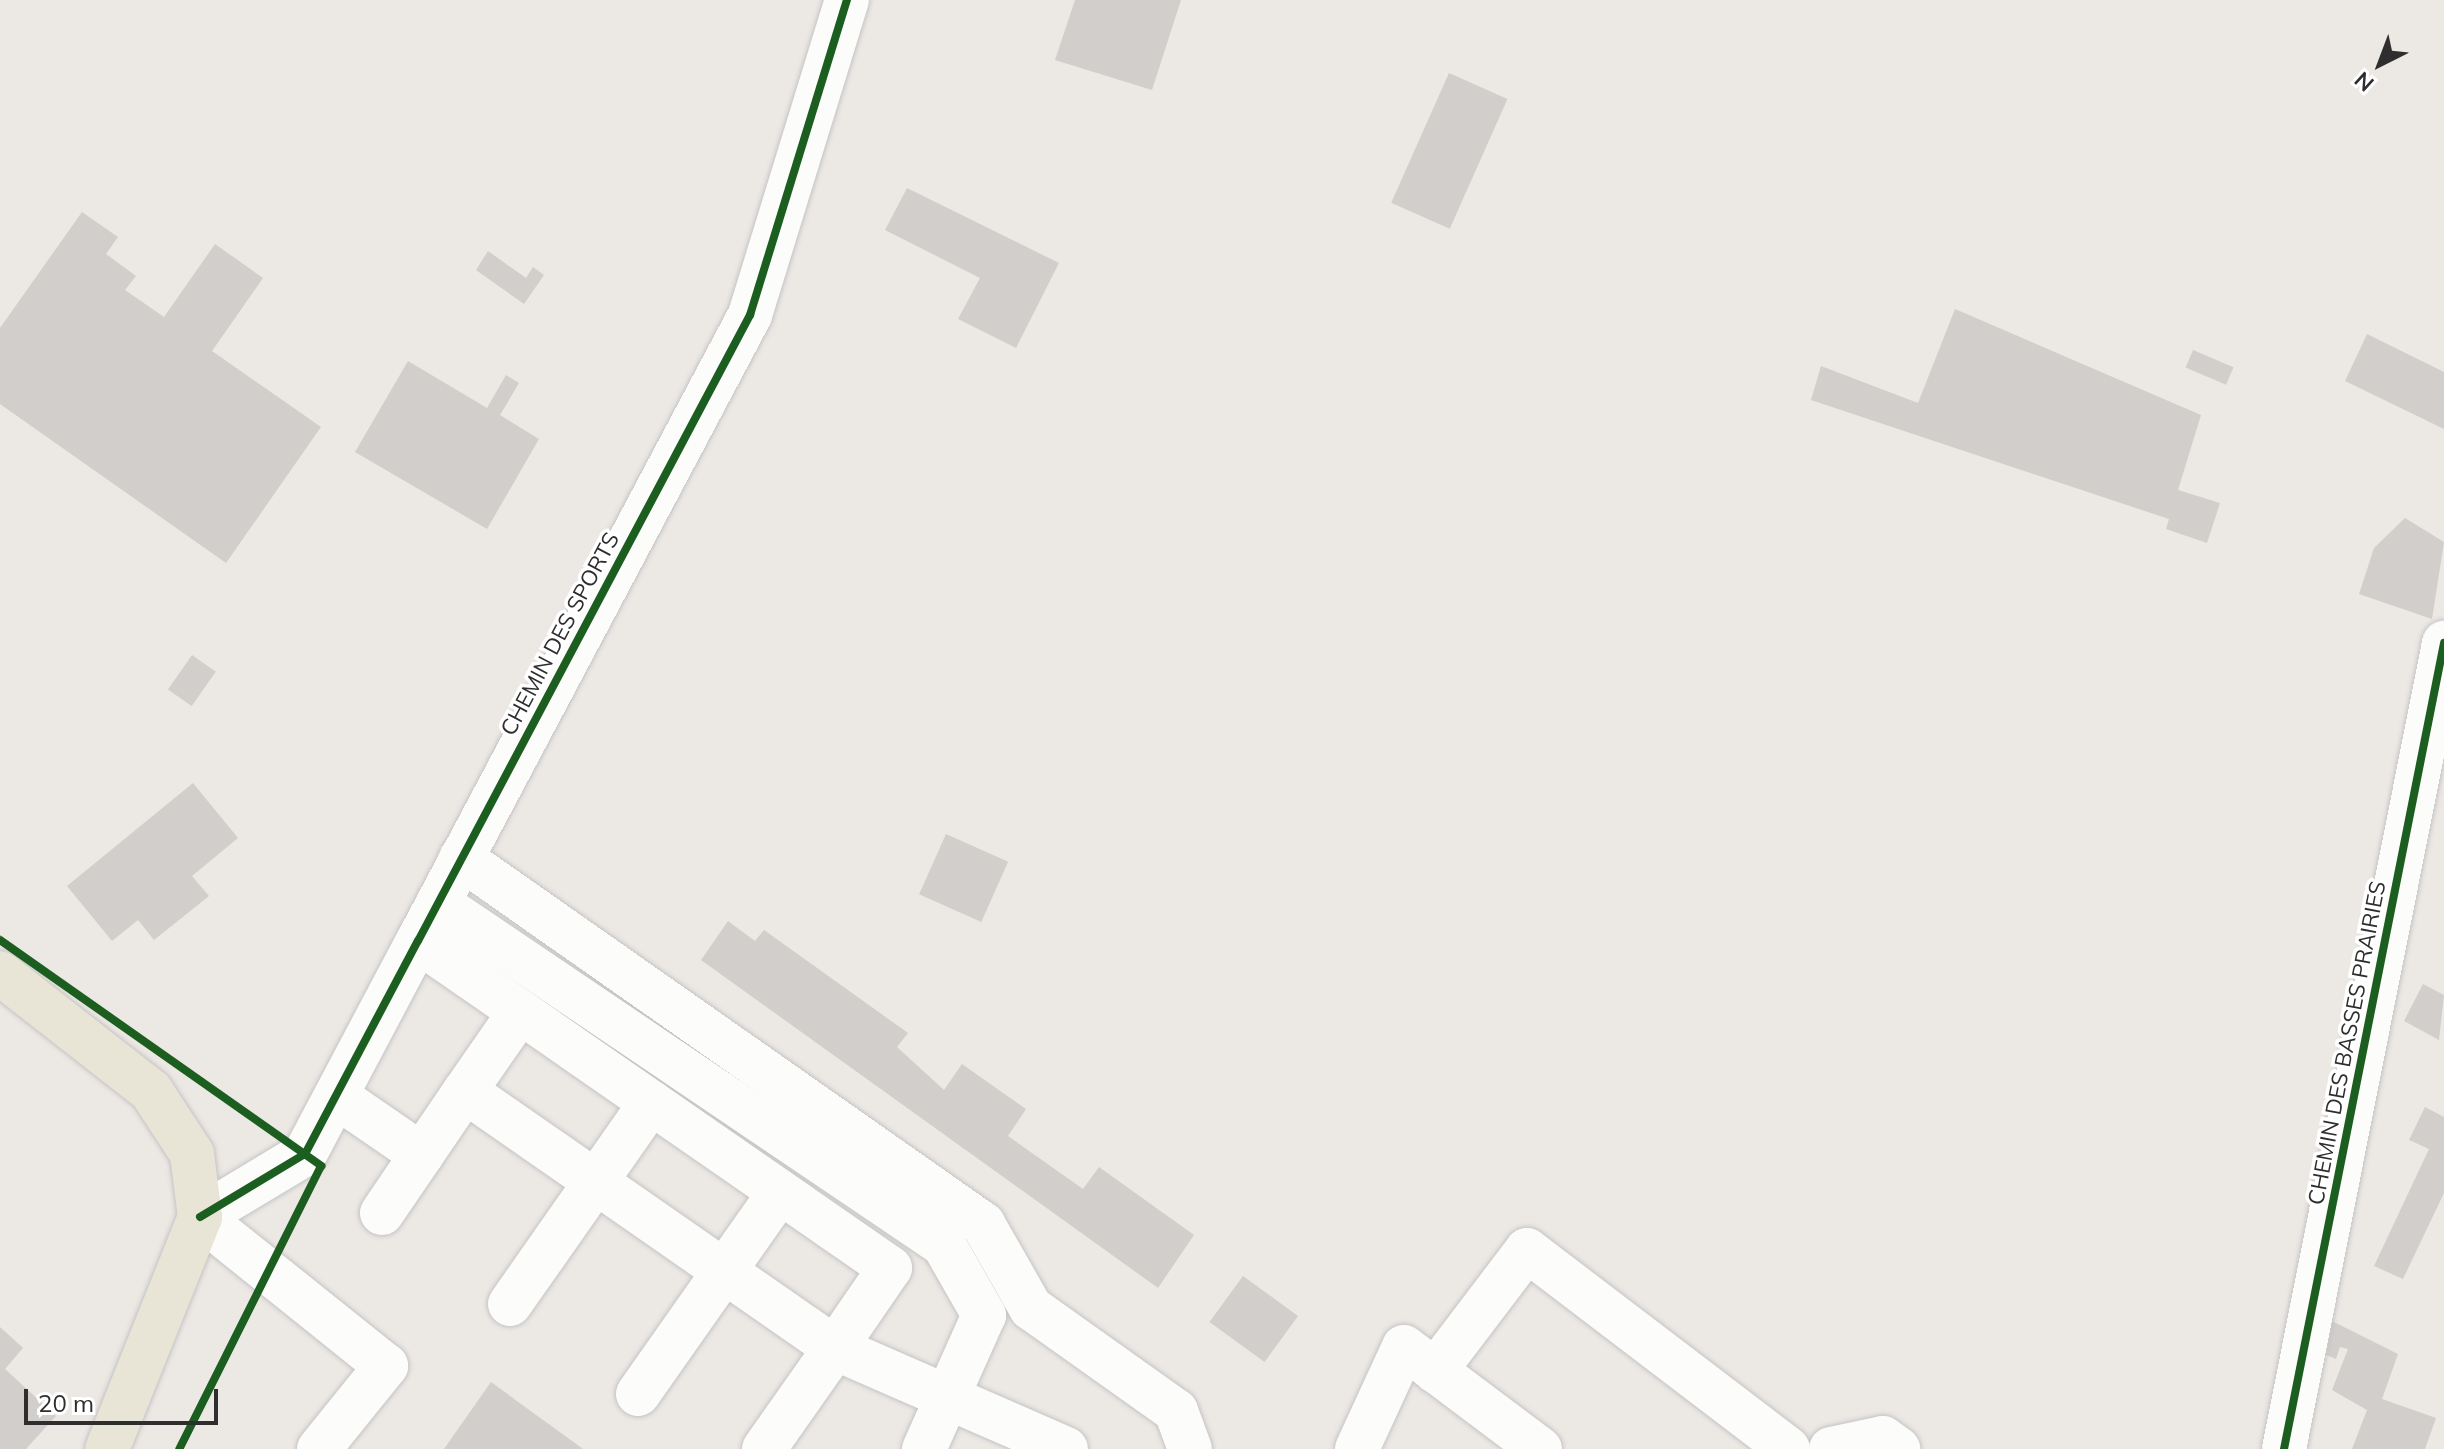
<!DOCTYPE html>
<html>
<head>
<meta charset="utf-8">
<style>
  body { margin:0 }
  #map { position:relative; width:2444px; height:1449px; overflow:hidden; background:#ece8e4; font-family:Mulish,sans-serif }
  div>[style] { position:absolute }
  .building>* { inset:0; background:#d1cecb; transform-origin:0 0 }
  .roads { filter:drop-shadow(0 0 2px #c5c4c5) drop-shadow(0 0 2px #c5c4c5) }
  .minor>* { height:44px; margin:-22px; padding:0 22px; transform-origin:22px; border-radius:22px; background:#fcfcfb }
  .major>* { height:44px; margin:-22px; padding:0 22px; transform-origin:22px; border-radius:22px; background:#e8e4d6 }
  .cycleway>* { height:8px; margin:-4px; padding:0 4px; transform-origin:4px; border-radius:4px; background:#1b5e20 }
  span { translate:-50% -50%; white-space:nowrap; text-align:center; line-height:1.15; -webkit-text-stroke:7px #fff; paint-order:stroke }
  .street-label { font-size:22px; color:#2e2e2e }
  .north { position:absolute; left:2340px; top:24px; width:80px; height:80px; -webkit-text-stroke:6px #fff; paint-order:stroke; rotate:222deg; font-size:22px; font-weight:700; line-height:32px; text-align:center; color:#2e2e2e }
  .north::after { content:''; display:block; margin:auto; width:28px; height:36px; background:#2e2e2e; clip-path:polygon(50% 0,100% 100%,50% 72%,0 100%) }
  .scale { position:absolute; left:24px; top:1389px; width:194px; height:36px; box-sizing:border-box; border:4px solid #2e2e2e; border-top:0; padding-left:10px; font-size:24px; line-height:28px; white-space:nowrap; color:#2e2e2e; -webkit-text-stroke:6px #fff; paint-order:stroke }
</style>
</head>
<body>
<div id="map">
  <div class="building">
    <i style="clip-path:polygon(1075px 0,1181px 0,1152px 90px,1055px 60px)"></i>
    <i style="left:1449px;top:73px;width:64px;height:142px;rotate:24deg"></i>
    <i style="clip-path:polygon(907px 188px,1059px 263px,1016px 348px,958px 319px,980px 278px,885px 230px)"></i>
    <i style="clip-path:polygon(82px 212px,118px 237px,106px 254px,136px 276px,125px 290px,164px 317px,215px 244px,263px 278px,212px 351px,321px 427px,226px 563px,0 404px,0 328px)"></i>
    <i style="clip-path:polygon(488px 251px,526px 278px,533px 267px,544px 275px,524px 304px,476px 270px)"></i>
    <i style="clip-path:polygon(1955px 309px,2201px 415px,2178px 490px,2220px 503px,2207px 543px,2166px 529px,2169px 519px,1811px 400px,1821px 366px,1918px 403px)"></i>
    <i style="clip-path:polygon(2367px 334px,2444px 372px,2444px 429px,2345px 381px)"></i>
    <i style="left:2193px;top:350px;width:44px;height:19px;rotate:23deg"></i>
    <i style="clip-path:polygon(408px 361px,487px 408px,506px 375px,519px 383px,500px 415px,539px 439px,487px 529px,355px 452px)"></i>
    <i style="clip-path:polygon(2405px 518px,2444px 542px,2432px 619px,2359px 594px,2374px 548px)"></i>
    <i style="left:192px;top:655px;width:29px;height:42px;rotate:35deg"></i>
    <i style="clip-path:polygon(193px 783px,238px 838px,192px 876px,209px 896px,154px 940px,138px 920px,112px 941px,67px 886px)"></i>
    <i style="left:946px;top:834px;width:68px;height:66px;rotate:24deg"></i>
    <i style="clip-path:polygon(728px 921px,755px 941px,764px 930px,908px 1033px,897px 1047px,944px 1090px,962px 1064px,1026px 1109px,1008px 1136px,1083px 1189px,1099px 1167px,1194px 1235px,1158px 1288px,701px 960px)"></i>
    <i style="clip-path:polygon(2423px 984px,2444px 995px,2439px 1040px,2404px 1021px)"></i>
    <i style="clip-path:polygon(2425px 1107px,2444px 1117px,2444px 1193px,2403px 1279px,2374px 1266px,2429px 1149px,2409px 1140px)"></i>
    <i style="left:1243px;top:1276px;width:68px;height:57px;rotate:36deg"></i>
    <i style="clip-path:polygon(2332px 1321px,2398px 1354px,2382px 1399px,2436px 1418px,2425px 1449px,2352px 1449px,2367px 1410px,2332px 1390px,2348px 1349px,2340px 1347px,2336px 1359px,2326px 1355px)"></i>
    <i style="clip-path:polygon(0 1327px,23px 1348px,5px 1369px,56px 1416px,26px 1449px,0 1449px)"></i>
    <i style="clip-path:polygon(491px 1382px,583px 1449px,444px 1449px)"></i>
  </div>
  <div class="roads">
    <div class="minor">
      <i style="left:461px;top:858px;width:638px;rotate:35.04deg"></i>
      <i style="left:983px;top:1224px;width:97px;rotate:60.3deg"></i>
      <i style="left:1031px;top:1308px;width:178px;rotate:35.4deg"></i>
      <i style="left:1176px;top:1411px;width:40px;rotate:69.8deg"></i>
      <i style="left:438px;top:903px;width:611px;rotate:34.05deg"></i>
      <i style="left:944px;top:1245px;width:81px;rotate:60.3deg"></i>
      <i style="left:984px;top:1315px;width:147px;rotate:114.1deg"></i>
      <i style="left:465px;top:1091px;width:96px;rotate:-55.2deg"></i>
      <i style="left:336px;top:1096px;width:104px;rotate:34.5deg"></i>
      <i style="left:382px;top:1213px;width:148px;rotate:-55.8deg"></i>
      <i style="left:465px;top:1091px;width:450px;rotate:34.8deg"></i>
      <i style="left:835px;top:1348px;width:97px;rotate:-55.5deg"></i>
      <i style="left:890px;top:1268px;width:574px;rotate:-145.29deg"></i>
      <i style="left:510px;top:1304px;width:246px;rotate:-55deg"></i>
      <i style="left:1435px;top:1371px;width:152px;rotate:-52.8deg"></i>
      <i style="left:1527px;top:1250px;width:328px;rotate:37.3deg"></i>
      <i style="left:638px;top:1394px;width:247px;rotate:-54.9deg"></i>
      <i style="left:319px;top:1449px;width:107px;rotate:-51.1deg"></i>
      <i style="left:386px;top:1366px;width:238px;rotate:-141.3deg"></i>
      <i style="left:200px;top:1217px;width:122px;rotate:-31deg"></i>
      <i style="left:305px;top:1154px;width:241px;rotate:-62.1deg"></i>
      <i style="left:418px;top:941px;width:709px;rotate:-62.06deg"></i>
      <i style="left:750px;top:315px;width:330px;rotate:-72.9deg"></i>
      <i style="left:764px;top:1449px;width:123px;rotate:-54.9deg"></i>
      <i style="left:835px;top:1348px;width:252px;rotate:23.6deg"></i>
      <i style="left:1357px;top:1449px;width:112px;rotate:-65.3deg"></i>
      <i style="left:1404px;top:1347px;width:170px;rotate:36.9deg"></i>
      <i style="left:1831px;top:1449px;width:53px;rotate:-11.9deg"></i>
      <i style="left:1883px;top:1438px;width:19px;rotate:36deg"></i>
      <i style="left:2284px;top:1449px;width:822px;rotate:-78.77deg"></i>
    </div>
    <div class="major">
      <i style="left:0;top:973px;width:192px;rotate:38deg"></i>
      <i style="left:151px;top:1091px;width:75px;rotate:56.9deg"></i>
      <i style="left:192px;top:1154px;width:64px;rotate:82.8deg"></i>
      <i style="left:200px;top:1217px;width:250px;rotate:111.8deg"></i>
    </div>
  </div>
  <div class="cycleway">
    <i style="left:0;top:940px;width:393px;rotate:35.1deg"></i>
    <i style="left:321px;top:1166px;width:317px;rotate:116.6deg"></i>
    <i style="left:200px;top:1217px;width:122px;rotate:-31deg"></i>
    <i style="left:305px;top:1154px;width:241px;rotate:-62.1deg"></i>
    <i style="left:418px;top:941px;width:709px;rotate:-62.06deg"></i>
    <i style="left:750px;top:315px;width:330px;rotate:-72.9deg"></i>
    <i style="left:2284px;top:1449px;width:822px;rotate:-78.77deg"></i>
  </div>
  <div class="street-label">
    <span style="left:560px;top:634px;rotate:-62deg">CHEMIN DES SPORTS</span>
    <span style="left:2347px;top:1043px;rotate:-79deg">CHEMIN DES BASSES PRAIRIES</span>
  </div>
  <div class="north">N</div>
  <div class="scale">20 m</div>
</div>
</body>
</html>
